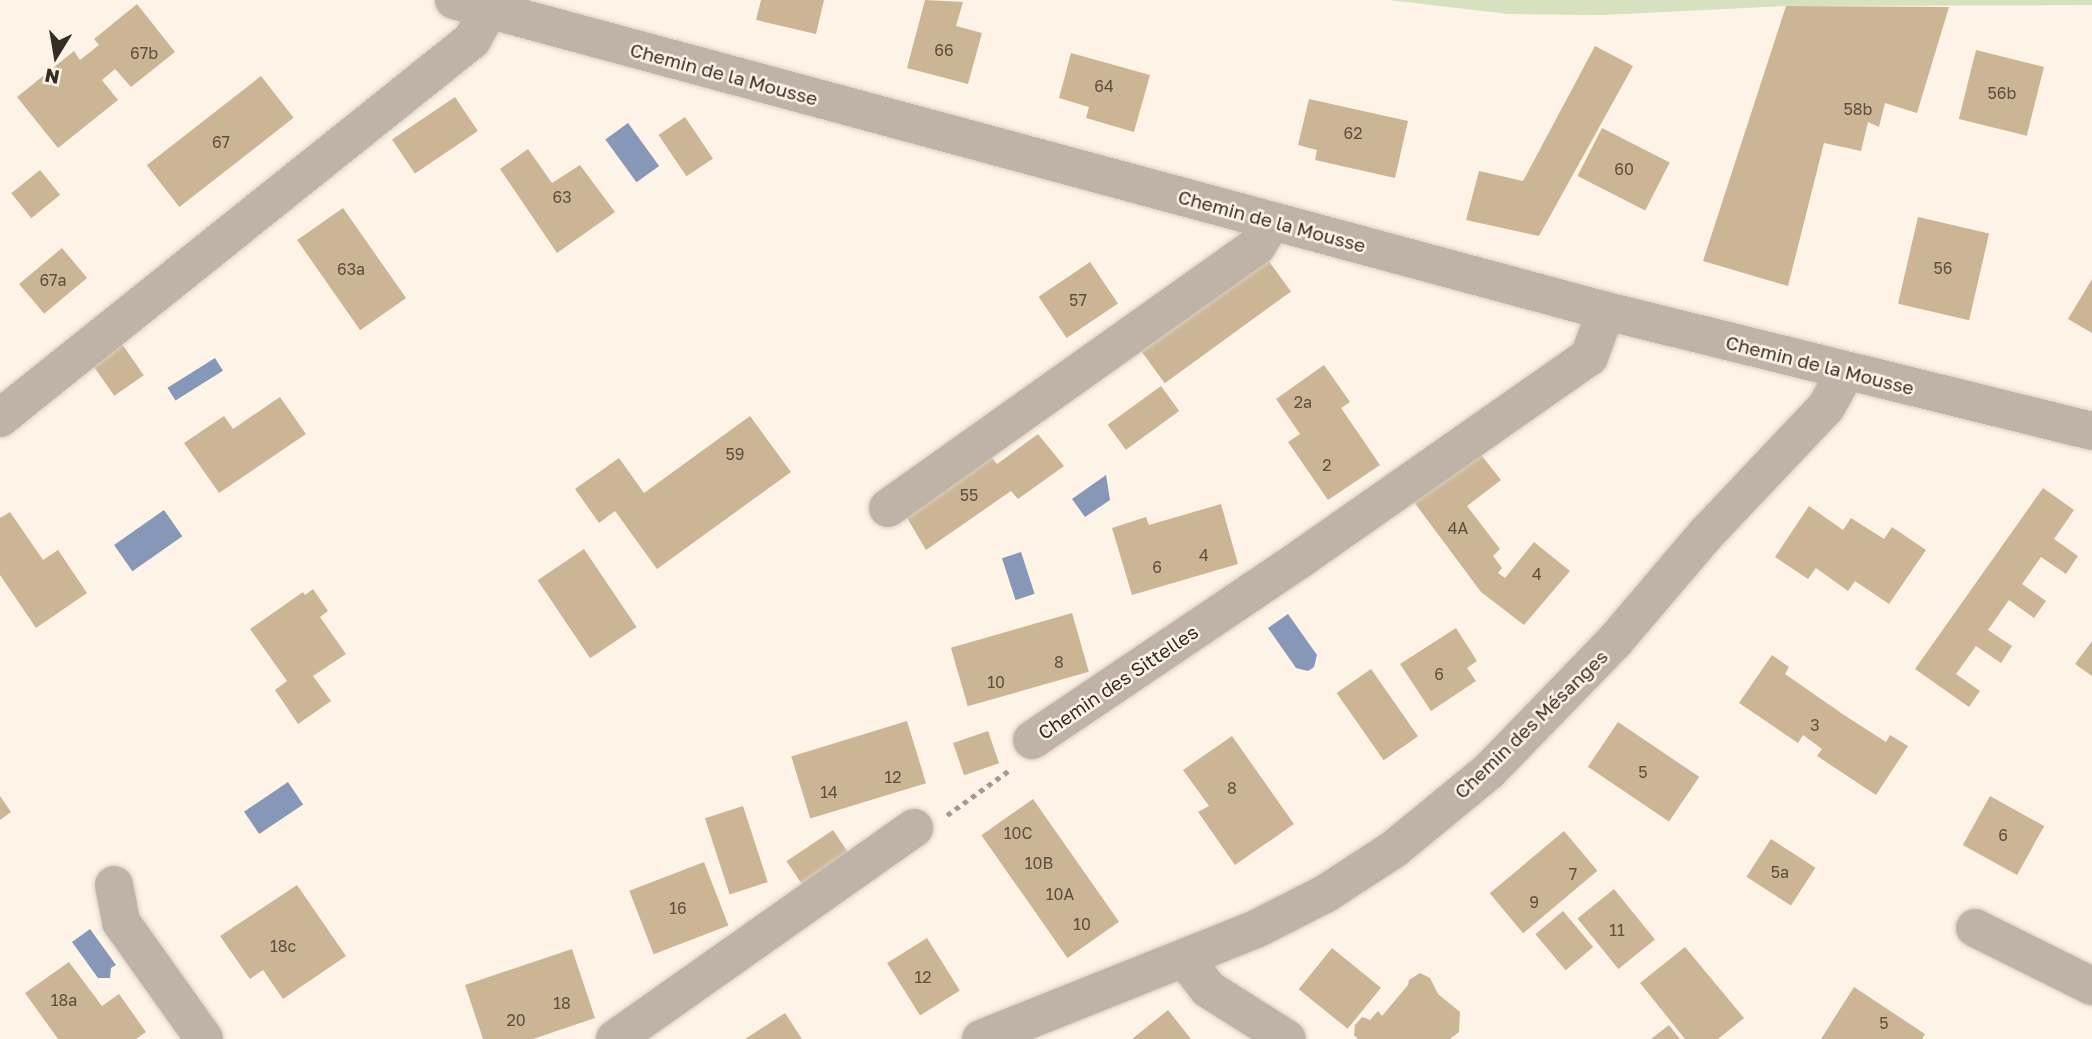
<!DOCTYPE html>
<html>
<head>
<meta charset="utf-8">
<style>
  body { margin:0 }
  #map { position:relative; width:2092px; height:1039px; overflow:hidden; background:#fdf3e7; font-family:"Golos Text",sans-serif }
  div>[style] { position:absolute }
  .green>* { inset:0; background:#d5e1bf }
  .water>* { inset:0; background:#8797b8; transform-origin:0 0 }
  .building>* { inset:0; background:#ccb594; transform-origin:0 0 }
  .path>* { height:4.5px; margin-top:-2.25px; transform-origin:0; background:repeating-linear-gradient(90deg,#a49a8e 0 5px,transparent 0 10px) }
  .roads { filter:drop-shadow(0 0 2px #d9cfc3) drop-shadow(0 0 2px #d9cfc3) }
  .minor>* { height:38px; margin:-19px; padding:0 19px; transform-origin:19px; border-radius:19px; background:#beb3a6 }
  span { translate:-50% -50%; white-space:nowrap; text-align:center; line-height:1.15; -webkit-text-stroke:5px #fdf3e7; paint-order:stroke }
  .number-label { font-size:16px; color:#5c4f3e }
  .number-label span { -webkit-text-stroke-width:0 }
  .street-label { font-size:19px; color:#362d21 }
  .north { position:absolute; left:21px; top:21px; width:70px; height:70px; -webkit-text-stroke:5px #fdf3e7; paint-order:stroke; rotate:191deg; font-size:19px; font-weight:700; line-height:28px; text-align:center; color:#362d21 }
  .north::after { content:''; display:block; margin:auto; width:24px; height:32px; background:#362d21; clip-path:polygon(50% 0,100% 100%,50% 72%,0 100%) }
</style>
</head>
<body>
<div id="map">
  <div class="green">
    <i style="clip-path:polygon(1389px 0,2092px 0,2092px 5px,1786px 6px,1603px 15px,1508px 14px)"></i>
  </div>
  <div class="water">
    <i style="left:628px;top:123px;width:53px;height:28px;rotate:54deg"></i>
    <i style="left:215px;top:358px;width:15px;height:56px;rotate:58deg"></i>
    <i style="clip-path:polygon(1106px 475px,1110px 500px,1085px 517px,1072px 499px)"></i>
    <i style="left:164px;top:510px;width:32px;height:61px;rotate:55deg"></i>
    <i style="left:1021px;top:552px;width:44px;height:20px;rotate:72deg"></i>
    <i style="clip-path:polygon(1288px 614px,1317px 655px,1314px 667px,1308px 671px,1296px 668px,1268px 628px)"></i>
    <i style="left:288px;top:782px;width:27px;height:53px;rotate:56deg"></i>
    <i style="clip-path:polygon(90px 929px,116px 965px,111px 968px,110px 978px,98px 978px,72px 942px)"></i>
  </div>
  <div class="building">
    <i style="clip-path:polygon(761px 0,824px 0,816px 34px,756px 20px)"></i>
    <i style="clip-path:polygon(925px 0,963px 2px,956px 26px,982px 33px,968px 84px,907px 68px)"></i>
    <i style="clip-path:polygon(137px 4px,175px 52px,131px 87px,115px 69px,102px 80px,118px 100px,58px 148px,17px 97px,74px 51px,80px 60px,99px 45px,94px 39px)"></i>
    <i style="clip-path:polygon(1786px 6px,1949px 7px,1917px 113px,1885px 103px,1879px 127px,1868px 122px,1861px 151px,1824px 143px,1788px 286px,1703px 261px)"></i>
    <i style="clip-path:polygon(1595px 46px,1633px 66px,1539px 236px,1466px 220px,1479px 171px,1523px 181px)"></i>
    <i style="left:1976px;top:50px;width:70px;height:71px;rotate:14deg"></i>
    <i style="clip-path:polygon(1071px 53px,1150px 75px,1134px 132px,1086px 118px,1089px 107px,1059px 98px)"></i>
    <i style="left:261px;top:76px;width:53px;height:145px;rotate:52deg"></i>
    <i style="left:455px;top:97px;width:41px;height:76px;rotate:56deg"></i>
    <i style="clip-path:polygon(1309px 99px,1408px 121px,1395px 178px,1315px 160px,1317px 150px,1298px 145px)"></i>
    <i style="left:685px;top:117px;width:50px;height:32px;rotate:56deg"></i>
    <i style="left:1602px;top:128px;width:76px;height:54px;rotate:27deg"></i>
    <i style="clip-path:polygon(528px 149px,552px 183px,580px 165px,615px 212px,557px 253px,500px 169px)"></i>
    <i style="left:40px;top:170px;width:32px;height:37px;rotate:51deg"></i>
    <i style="left:343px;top:208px;width:110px;height:56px;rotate:55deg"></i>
    <i style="left:1918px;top:217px;width:73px;height:89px;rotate:13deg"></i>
    <i style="left:62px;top:248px;width:39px;height:56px;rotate:50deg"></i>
    <i style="left:1268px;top:260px;width:39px;height:156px;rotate:54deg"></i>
    <i style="left:1090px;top:262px;width:50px;height:62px;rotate:56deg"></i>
    <i style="clip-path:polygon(2092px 279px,2092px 333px,2068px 319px)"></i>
    <i style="left:122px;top:344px;width:38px;height:36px;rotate:55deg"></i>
    <i style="clip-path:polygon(1324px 365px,1350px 402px,1341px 408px,1380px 465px,1328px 500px,1288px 442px,1300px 434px,1276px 399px)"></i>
    <i style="left:1161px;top:386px;width:31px;height:66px;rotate:54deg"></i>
    <i style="clip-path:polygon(280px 397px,306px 434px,219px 493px,184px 443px,224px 416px,233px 429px)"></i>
    <i style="clip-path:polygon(750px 416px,791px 472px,657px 569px,615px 511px,599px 523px,575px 489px,619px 458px,644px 493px)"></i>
    <i style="clip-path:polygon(1038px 434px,1064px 466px,1018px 499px,1011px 491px,926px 550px,906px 516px,989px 454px,997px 464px)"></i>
    <i style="clip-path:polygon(1479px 452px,1501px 480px,1467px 506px,1500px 549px,1493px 556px,1502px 568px,1498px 573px,1505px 578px,1534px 542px,1570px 571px,1524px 625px,1481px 592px,1414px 502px)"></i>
    <i style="clip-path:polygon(2043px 488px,2074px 510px,2054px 539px,2078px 556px,2066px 574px,2041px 557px,2022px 584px,2046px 601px,2034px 618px,2009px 600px,1988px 630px,2012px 646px,2001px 663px,1976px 646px,1956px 674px,1980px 691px,1969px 707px,1915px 669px)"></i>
    <i style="clip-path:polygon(1221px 504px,1238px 564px,1132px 595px,1112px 528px,1146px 517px,1149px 525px)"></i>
    <i style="clip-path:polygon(1809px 506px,1843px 530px,1851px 518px,1884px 539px,1892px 527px,1926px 550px,1889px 604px,1855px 581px,1848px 591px,1816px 568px,1808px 579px,1775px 557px)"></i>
    <i style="clip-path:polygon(10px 512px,43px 560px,58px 550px,87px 593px,36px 628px,0 575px,0 518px)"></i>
    <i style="left:584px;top:549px;width:94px;height:56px;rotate:56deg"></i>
    <i style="clip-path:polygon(313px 589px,328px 611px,320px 617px,346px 654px,313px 676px,331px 701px,298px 724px,275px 690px,287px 681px,250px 629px,303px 592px,305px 595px)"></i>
    <i style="left:1072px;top:613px;width:61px;height:126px;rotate:74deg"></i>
    <i style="clip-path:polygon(1456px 628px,1477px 661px,1467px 668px,1476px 681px,1431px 711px,1400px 664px)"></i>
    <i style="clip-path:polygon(2092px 641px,2092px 676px,2075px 664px)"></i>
    <i style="clip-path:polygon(1772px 655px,1789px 667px,1785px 674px,1844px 715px,1886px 742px,1890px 735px,1908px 746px,1876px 795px,1817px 756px,1822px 749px,1803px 735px,1798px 743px,1739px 703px)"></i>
    <i style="left:1371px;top:669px;width:82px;height:42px;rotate:55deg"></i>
    <i style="left:907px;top:721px;width:65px;height:121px;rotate:73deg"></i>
    <i style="left:1618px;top:722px;width:98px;height:54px;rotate:34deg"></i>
    <i style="left:988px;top:731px;width:34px;height:37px;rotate:71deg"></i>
    <i style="clip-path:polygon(1232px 736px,1294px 824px,1235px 865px,1198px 812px,1209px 806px,1183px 770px)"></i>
    <i style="clip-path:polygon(0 796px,11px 812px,0 820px)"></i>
    <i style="left:1990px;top:796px;width:62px;height:56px;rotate:29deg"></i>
    <i style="left:1033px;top:799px;width:150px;height:63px;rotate:55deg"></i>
    <i style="left:743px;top:806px;width:80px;height:40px;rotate:72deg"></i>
    <i style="left:833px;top:830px;width:37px;height:56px;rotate:56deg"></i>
    <i style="left:1564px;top:831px;width:52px;height:97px;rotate:50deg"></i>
    <i style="left:1771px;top:839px;width:53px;height:45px;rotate:33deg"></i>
    <i style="left:704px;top:862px;width:68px;height:80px;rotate:69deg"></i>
    <i style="clip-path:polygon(297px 885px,346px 956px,283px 999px,263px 970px,250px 979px,220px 936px)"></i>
    <i style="left:1614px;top:889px;width:65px;height:47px;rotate:51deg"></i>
    <i style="left:1563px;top:911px;width:47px;height:36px;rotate:50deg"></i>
    <i style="left:927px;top:938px;width:62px;height:47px;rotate:58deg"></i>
    <i style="clip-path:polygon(1685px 947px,1744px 1018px,1718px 1039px,1685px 1039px,1640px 983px)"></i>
    <i style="left:1332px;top:948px;width:63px;height:53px;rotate:39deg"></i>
    <i style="clip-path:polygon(572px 949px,595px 1018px,533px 1039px,483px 1039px,465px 985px)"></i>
    <i style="clip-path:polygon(69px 962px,102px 1006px,119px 994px,146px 1032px,136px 1039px,58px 1039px,25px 993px)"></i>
    <i style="clip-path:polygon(1420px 973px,1430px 978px,1438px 994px,1460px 1012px,1459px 1032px,1450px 1039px,1358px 1039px,1354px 1035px,1355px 1025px,1362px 1017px,1370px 1020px,1378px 1011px,1382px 1016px,1408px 985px,1409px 980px)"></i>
    <i style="clip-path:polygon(1854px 987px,1925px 1034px,1922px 1039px,1821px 1039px)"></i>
    <i style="clip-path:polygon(1168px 1010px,1191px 1039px,1132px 1039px)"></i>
    <i style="clip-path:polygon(785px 1013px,802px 1039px,745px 1039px)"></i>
    <i style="clip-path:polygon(1669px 1025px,1680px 1039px,1651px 1039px)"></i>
  </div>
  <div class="path">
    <i style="left:947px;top:815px;width:79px;rotate:-35.7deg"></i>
  </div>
  <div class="roads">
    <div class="minor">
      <i style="left:454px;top:0;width:1193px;rotate:15.11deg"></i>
      <i style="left:1606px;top:311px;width:501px;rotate:13.87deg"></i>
      <i style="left:0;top:418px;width:605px;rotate:-38.69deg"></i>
      <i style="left:472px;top:40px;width:35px;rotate:-61deg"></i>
      <i style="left:888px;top:508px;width:453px;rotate:-35.4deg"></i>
      <i style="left:1257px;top:246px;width:29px;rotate:-59deg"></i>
      <i style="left:1032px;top:740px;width:327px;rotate:-34deg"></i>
      <i style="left:1303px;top:557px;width:349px;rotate:-35deg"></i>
      <i style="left:1589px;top:357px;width:49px;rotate:-69.7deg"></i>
      <i style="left:114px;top:885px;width:38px;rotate:79deg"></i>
      <i style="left:121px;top:922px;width:143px;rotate:54.6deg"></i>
      <i style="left:1975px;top:928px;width:131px;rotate:26.4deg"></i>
      <i style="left:1184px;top:958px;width:39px;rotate:52deg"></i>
      <i style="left:1208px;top:989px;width:93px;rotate:32.3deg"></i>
      <i style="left:615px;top:1039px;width:366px;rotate:-35.2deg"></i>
      <i style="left:981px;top:1039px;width:298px;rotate:-21.8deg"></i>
      <i style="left:1258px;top:928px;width:75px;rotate:-26.9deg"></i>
      <i style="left:1325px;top:894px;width:82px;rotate:-33.1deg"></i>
      <i style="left:1394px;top:849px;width:123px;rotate:-39.4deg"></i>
      <i style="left:1489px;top:771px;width:180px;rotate:-45.9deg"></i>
      <i style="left:1614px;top:642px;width:142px;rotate:-49.6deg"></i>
      <i style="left:1706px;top:534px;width:175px;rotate:-46.6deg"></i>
      <i style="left:1826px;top:407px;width:40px;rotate:-60.3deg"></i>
    </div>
  </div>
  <div class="number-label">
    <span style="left:944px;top:50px">66</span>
    <span style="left:144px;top:53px">67b</span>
    <span style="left:1104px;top:86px">64</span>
    <span style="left:2002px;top:93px">56b</span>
    <span style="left:1858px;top:109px">58b</span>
    <span style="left:1353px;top:133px">62</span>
    <span style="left:221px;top:142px">67</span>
    <span style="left:1624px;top:169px">60</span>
    <span style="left:562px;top:197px">63</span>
    <span style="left:1943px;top:268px">56</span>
    <span style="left:351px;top:269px">63a</span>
    <span style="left:53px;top:280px">67a</span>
    <span style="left:1078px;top:300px">57</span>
    <span style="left:1303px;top:402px">2a</span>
    <span style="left:735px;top:454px">59</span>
    <span style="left:1327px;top:465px">2</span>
    <span style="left:969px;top:495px">55</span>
    <span style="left:1458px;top:528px">4A</span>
    <span style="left:1204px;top:555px">4</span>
    <span style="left:1157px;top:567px">6</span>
    <span style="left:1537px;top:574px">4</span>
    <span style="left:1059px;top:662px">8</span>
    <span style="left:1439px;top:674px">6</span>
    <span style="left:996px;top:682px">10</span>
    <span style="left:1815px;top:725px">3</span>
    <span style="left:1643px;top:772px">5</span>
    <span style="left:893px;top:777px">12</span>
    <span style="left:1232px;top:788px">8</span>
    <span style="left:829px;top:792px">14</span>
    <span style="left:1018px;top:833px">10C</span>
    <span style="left:2003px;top:835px">6</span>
    <span style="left:1039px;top:863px">10B</span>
    <span style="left:1780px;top:872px">5a</span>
    <span style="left:1573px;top:874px">7</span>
    <span style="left:1060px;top:894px">10A</span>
    <span style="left:1534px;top:902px">9</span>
    <span style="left:678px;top:908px">16</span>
    <span style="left:1082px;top:924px">10</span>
    <span style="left:1617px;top:930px">11</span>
    <span style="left:283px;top:946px">18c</span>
    <span style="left:923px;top:977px">12</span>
    <span style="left:64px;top:1000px">18a</span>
    <span style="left:562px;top:1003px">18</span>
    <span style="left:516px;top:1020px">20</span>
    <span style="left:1884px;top:1023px">5</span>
  </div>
  <div class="street-label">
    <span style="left:724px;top:74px;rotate:15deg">Chemin de la Mousse</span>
    <span style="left:1272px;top:221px;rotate:15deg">Chemin de la Mousse</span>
    <span style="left:1820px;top:365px;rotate:14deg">Chemin de la Mousse</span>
    <span style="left:1118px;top:682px;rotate:-34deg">Chemin des Sittelles</span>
    <span style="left:1531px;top:724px;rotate:-44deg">Chemin des Mésanges</span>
  </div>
  <div class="north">N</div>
</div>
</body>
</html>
